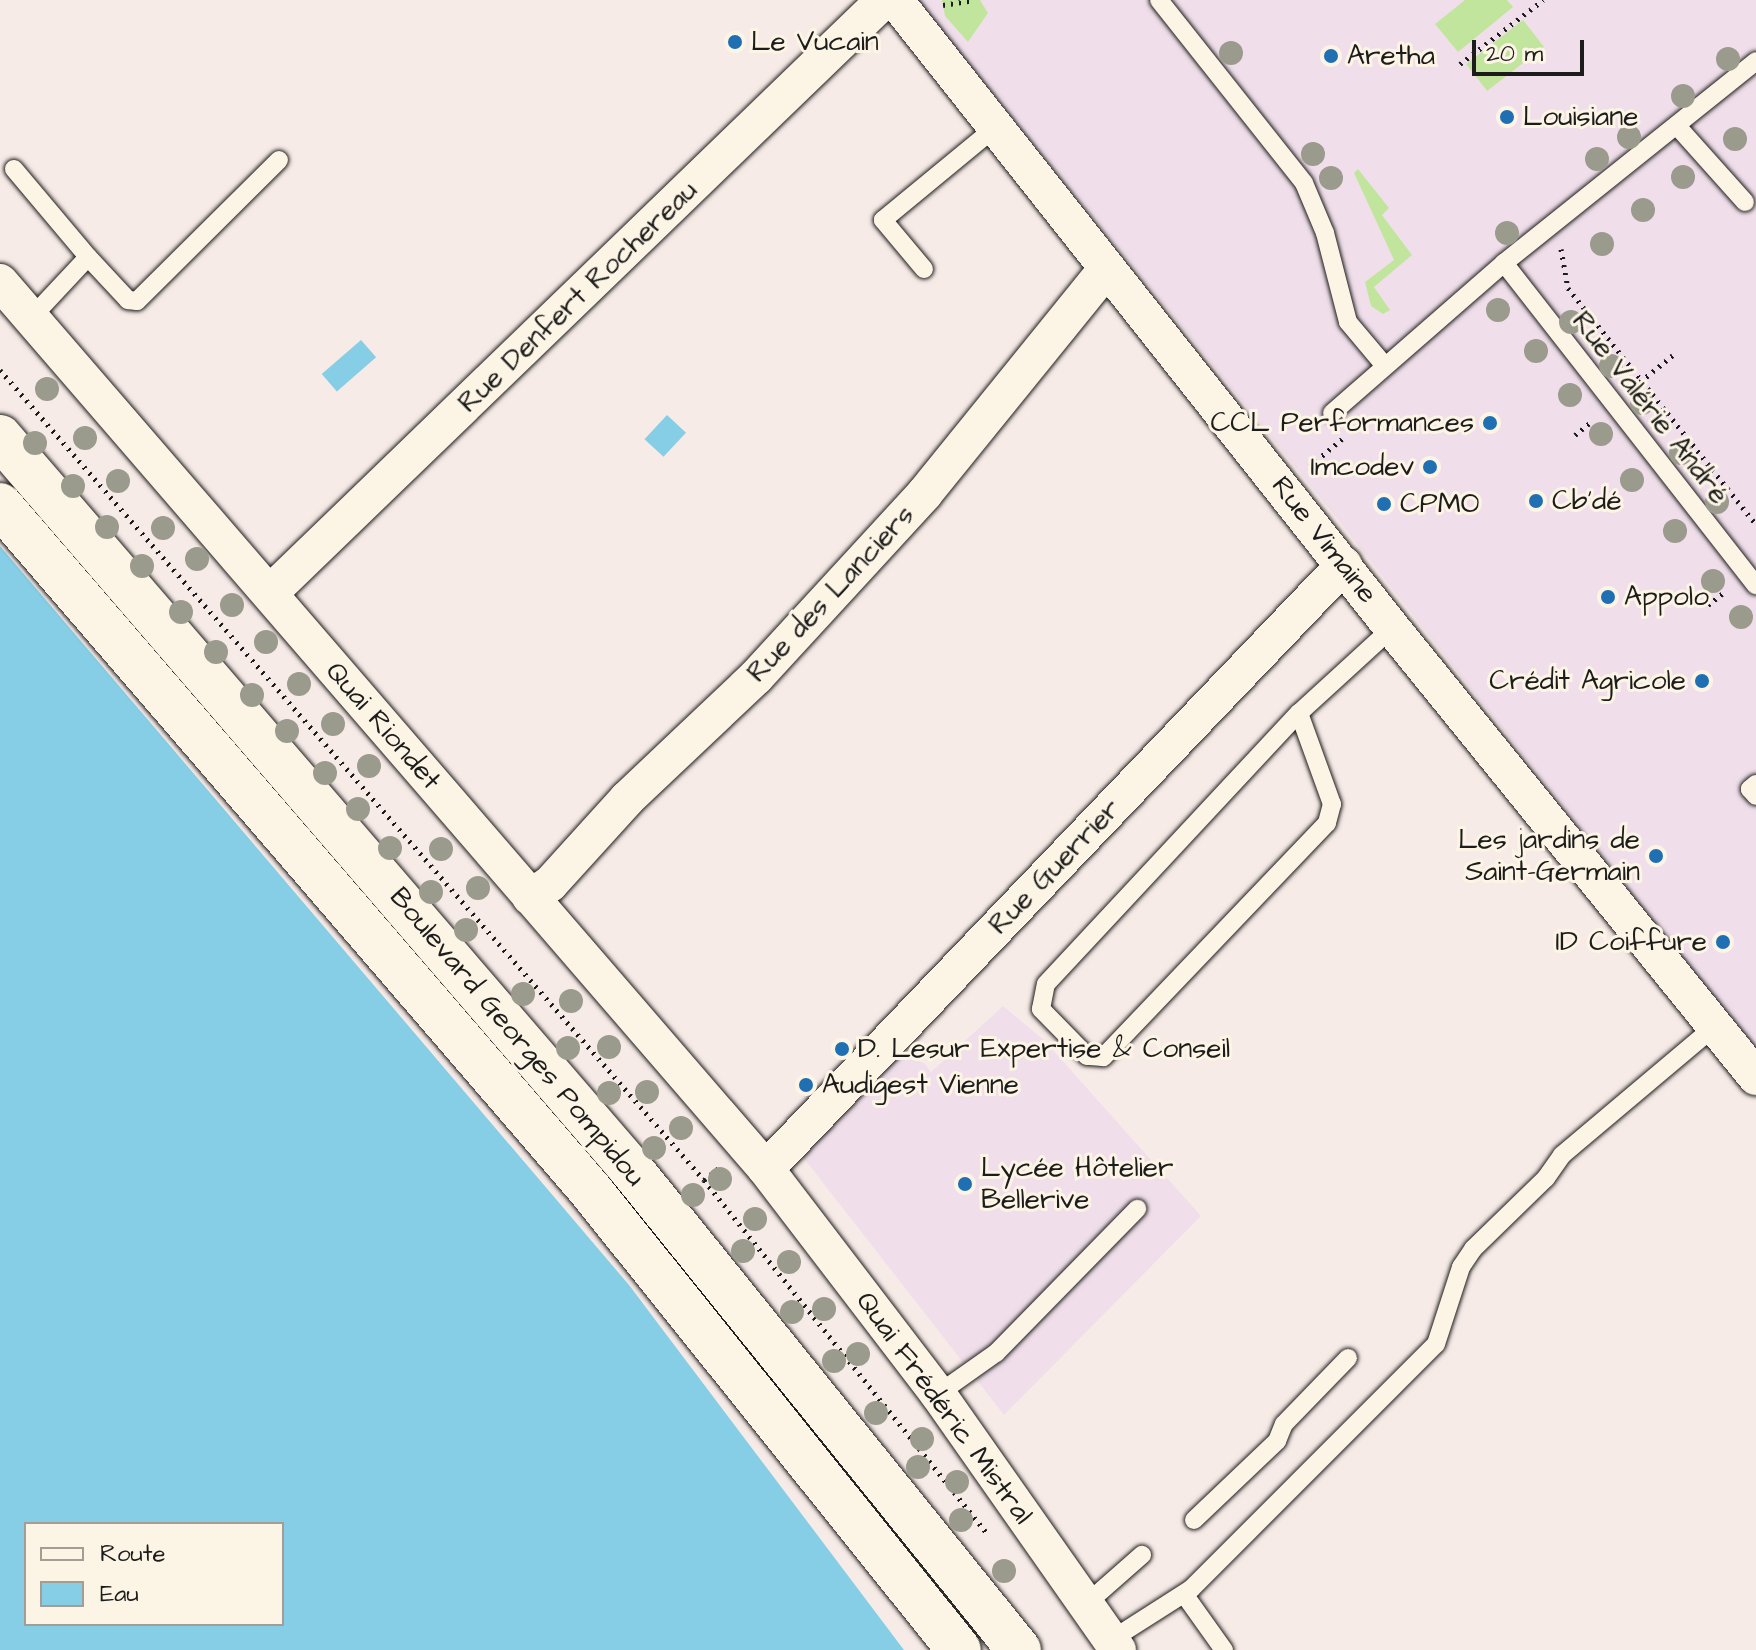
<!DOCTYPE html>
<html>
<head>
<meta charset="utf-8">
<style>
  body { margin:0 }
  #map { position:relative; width:1756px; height:1650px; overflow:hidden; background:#f7ebe7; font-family:"Architects Daughter",sans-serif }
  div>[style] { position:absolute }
  .built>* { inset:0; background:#f0dfea }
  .green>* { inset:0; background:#c2e59e; transform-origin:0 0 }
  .water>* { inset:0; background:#85cee5; transform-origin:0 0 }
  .path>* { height:5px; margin-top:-2.5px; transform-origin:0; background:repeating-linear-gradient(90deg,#1c1c1c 0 2px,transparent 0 8px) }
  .roads { filter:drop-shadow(0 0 2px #1c1c1c) drop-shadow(0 0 2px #1c1c1c) }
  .service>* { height:18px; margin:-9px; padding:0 9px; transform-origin:9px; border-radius:9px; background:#fcf5e5 }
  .minor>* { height:36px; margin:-18px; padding:0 18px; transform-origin:18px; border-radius:18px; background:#fcf5e5 }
  .primary>* { height:44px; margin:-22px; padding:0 22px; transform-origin:22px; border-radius:22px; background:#fcf5e5 }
  .trees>* { width:24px; height:24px; margin:-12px; border-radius:50%; background:#9a9a8d }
  .dots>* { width:22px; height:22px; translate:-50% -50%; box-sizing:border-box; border:4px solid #fcf5e5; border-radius:50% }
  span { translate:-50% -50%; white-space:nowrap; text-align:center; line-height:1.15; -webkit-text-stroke:6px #fcf5e5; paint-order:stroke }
  .poi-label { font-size:28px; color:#1c1c1c }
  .left { translate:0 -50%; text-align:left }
  .right { translate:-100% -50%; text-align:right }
  .street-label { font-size:28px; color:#1c1c1c }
  .legend { position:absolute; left:24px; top:1522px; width:260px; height:104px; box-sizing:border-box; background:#fcf5e5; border:2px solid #a29e95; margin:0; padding:10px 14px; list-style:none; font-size:24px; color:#1c1c1c }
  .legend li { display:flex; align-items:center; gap:16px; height:40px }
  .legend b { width:40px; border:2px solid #a29e95 }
  .scale { position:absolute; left:1472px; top:40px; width:112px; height:36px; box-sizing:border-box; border:4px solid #1c1c1c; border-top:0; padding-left:10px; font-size:24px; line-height:28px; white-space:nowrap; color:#1c1c1c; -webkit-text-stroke:6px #fcf5e5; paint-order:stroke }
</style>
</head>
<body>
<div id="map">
  <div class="built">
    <i style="clip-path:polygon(917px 0,1756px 0,1756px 1051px,1339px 521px)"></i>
    <i style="clip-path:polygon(1003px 1006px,1044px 1040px,1201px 1216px,1004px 1415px,799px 1152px,894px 1053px,924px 1063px,931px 1072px)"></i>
  </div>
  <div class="green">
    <i style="clip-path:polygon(942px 0,980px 0,988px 13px,968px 42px,945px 16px)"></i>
    <i style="clip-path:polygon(1465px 0,1507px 0,1513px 7px,1458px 52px,1435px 24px)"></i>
    <i style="left:1523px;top:20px;width:34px;height:72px;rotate:52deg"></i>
    <i style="clip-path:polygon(1358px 169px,1389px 208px,1382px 215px,1412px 255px,1374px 287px,1390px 310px,1383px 314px,1371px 306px,1365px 282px,1394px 260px,1354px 173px)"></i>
  </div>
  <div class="water">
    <i style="left:361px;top:340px;width:23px;height:52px;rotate:49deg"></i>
    <i style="left:667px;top:415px;width:26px;height:33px;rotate:43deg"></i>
    <i style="clip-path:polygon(evenodd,0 546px,629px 1285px,904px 1650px,0 1650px,0 546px,26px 1524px,282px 1524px,282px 1624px,26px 1624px,26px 1524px)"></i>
  </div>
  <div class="path">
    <i style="left:943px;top:5px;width:30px;rotate:-9deg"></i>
    <i style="left:1460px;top:64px;width:105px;rotate:-37.6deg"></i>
    <i style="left:1561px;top:249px;width:40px;rotate:80deg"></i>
    <i style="left:1568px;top:288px;width:302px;rotate:51.5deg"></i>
    <i style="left:0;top:370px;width:1073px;rotate:49deg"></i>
    <i style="left:704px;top:1180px;width:455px;rotate:51.3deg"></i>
    <i style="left:1634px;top:387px;width:50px;rotate:-39.4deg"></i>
    <i style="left:1575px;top:435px;width:22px;rotate:-39deg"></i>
    <i style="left:1310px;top:466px;width:42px;rotate:-40.2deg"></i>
    <i style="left:1708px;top:605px;width:23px;rotate:-38deg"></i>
    <i style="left:704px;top:1180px;width:19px;rotate:-39deg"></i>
  </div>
  <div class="roads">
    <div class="service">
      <i style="left:1159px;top:0;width:233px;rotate:51.6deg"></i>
      <i style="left:1304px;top:183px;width:54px;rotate:67.2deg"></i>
      <i style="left:1325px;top:233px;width:92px;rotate:75.5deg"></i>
      <i style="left:1348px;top:322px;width:57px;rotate:49.9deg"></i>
      <i style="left:1677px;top:126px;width:102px;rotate:48.2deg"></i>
      <i style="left:14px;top:169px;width:115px;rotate:49.9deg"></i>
      <i style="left:88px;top:257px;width:59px;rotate:47.1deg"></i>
      <i style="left:128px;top:300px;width:9px;rotate:6deg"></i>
      <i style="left:137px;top:301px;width:200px;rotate:-44.8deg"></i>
      <i style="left:1504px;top:263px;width:409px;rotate:52deg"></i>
      <i style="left:924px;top:269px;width:64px;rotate:-129.9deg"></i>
      <i style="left:883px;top:220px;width:146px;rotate:-39.5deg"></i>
      <i style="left:31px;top:318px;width:83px;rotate:-46.9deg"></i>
      <i style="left:1332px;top:413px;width:228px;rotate:-41.1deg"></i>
      <i style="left:1504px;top:263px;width:323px;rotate:-38.7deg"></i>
      <i style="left:1299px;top:713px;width:97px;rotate:70.1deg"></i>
      <i style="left:1332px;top:804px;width:20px;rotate:105deg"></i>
      <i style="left:1327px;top:823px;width:324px;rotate:133.7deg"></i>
      <i style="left:1103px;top:1057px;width:16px;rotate:-176deg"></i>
      <i style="left:1087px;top:1056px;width:66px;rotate:-134.4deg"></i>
      <i style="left:1041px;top:1009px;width:25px;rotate:-79deg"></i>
      <i style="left:1046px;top:984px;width:371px;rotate:-47deg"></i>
      <i style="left:1299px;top:713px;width:126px;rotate:-42.4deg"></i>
      <i style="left:1756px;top:784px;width:8px;rotate:140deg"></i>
      <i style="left:1750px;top:789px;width:9px;rotate:49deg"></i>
      <i style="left:938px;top:1394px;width:71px;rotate:-35.3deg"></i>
      <i style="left:996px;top:1353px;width:202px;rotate:-45.6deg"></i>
      <i style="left:1194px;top:1520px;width:115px;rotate:-43.6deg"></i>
      <i style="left:1277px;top:1441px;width:18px;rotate:-68deg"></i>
      <i style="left:1284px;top:1424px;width:92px;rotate:-45.9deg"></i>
      <i style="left:1184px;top:1594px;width:69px;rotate:54.5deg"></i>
      <i style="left:1085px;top:1605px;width:76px;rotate:-41.3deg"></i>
      <i style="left:1111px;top:1640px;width:95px;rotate:-32.5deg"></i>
      <i style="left:1191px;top:1589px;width:346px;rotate:-45deg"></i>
      <i style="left:1436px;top:1344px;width:81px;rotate:-72deg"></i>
      <i style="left:1461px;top:1267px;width:22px;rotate:-56deg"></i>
      <i style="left:1473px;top:1249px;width:102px;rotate:-44.2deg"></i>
      <i style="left:1546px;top:1178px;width:28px;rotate:-55deg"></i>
      <i style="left:1562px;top:1155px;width:200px;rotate:-40.1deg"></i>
    </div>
    <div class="minor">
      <i style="left:895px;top:0;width:801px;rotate:51.64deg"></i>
      <i style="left:1392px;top:628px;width:578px;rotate:50.97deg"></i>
      <i style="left:0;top:282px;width:1172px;rotate:49.19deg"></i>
      <i style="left:766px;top:1169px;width:283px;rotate:52.6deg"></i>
      <i style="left:938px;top:1394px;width:313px;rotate:54.9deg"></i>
      <i style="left:270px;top:593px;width:854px;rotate:-44deg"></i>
      <i style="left:530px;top:897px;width:24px;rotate:-33deg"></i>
      <i style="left:550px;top:884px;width:115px;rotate:-47.8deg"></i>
      <i style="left:627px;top:799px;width:178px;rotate:-43.4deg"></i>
      <i style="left:756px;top:677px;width:250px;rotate:-47.4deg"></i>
      <i style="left:925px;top:493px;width:289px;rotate:-51deg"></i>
      <i style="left:766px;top:1169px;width:836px;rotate:-46.26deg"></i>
    </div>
    <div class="primary">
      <i style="left:0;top:437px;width:966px;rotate:49.24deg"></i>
      <i style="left:631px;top:1169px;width:618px;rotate:51.11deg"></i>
      <i style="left:0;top:505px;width:905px;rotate:49.25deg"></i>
      <i style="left:591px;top:1191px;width:588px;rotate:51.28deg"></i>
    </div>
  </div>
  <div class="trees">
    <i style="left:1231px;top:53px"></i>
    <i style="left:1728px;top:59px"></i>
    <i style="left:1683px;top:96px"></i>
    <i style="left:1629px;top:137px"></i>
    <i style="left:1735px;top:139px"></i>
    <i style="left:1313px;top:154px"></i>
    <i style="left:1597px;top:159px"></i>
    <i style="left:1683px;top:177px"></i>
    <i style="left:1331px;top:178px"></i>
    <i style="left:1643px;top:210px"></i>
    <i style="left:1507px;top:233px"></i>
    <i style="left:1602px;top:244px"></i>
    <i style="left:1498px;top:310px"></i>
    <i style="left:1571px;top:322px"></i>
    <i style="left:1536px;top:351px"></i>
    <i style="left:1611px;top:366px"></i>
    <i style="left:47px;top:389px"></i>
    <i style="left:1570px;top:395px"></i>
    <i style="left:1642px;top:403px"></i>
    <i style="left:1601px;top:434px"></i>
    <i style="left:85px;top:438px"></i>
    <i style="left:35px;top:443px"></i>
    <i style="left:1681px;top:453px"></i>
    <i style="left:1632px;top:480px"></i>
    <i style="left:118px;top:481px"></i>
    <i style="left:73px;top:486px"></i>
    <i style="left:1717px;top:502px"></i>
    <i style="left:107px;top:527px"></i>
    <i style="left:163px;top:528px"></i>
    <i style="left:1675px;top:531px"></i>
    <i style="left:197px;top:559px"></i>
    <i style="left:142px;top:566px"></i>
    <i style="left:1713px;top:581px"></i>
    <i style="left:232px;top:605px"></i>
    <i style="left:181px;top:612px"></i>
    <i style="left:1741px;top:617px"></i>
    <i style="left:266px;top:642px"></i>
    <i style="left:216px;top:652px"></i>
    <i style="left:299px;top:684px"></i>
    <i style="left:252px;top:695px"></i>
    <i style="left:333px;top:724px"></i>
    <i style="left:287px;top:731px"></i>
    <i style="left:369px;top:766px"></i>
    <i style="left:325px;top:773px"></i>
    <i style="left:358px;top:809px"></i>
    <i style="left:390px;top:848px"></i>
    <i style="left:441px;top:849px"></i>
    <i style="left:478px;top:888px"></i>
    <i style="left:431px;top:892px"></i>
    <i style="left:466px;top:930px"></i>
    <i style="left:523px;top:994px"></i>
    <i style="left:571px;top:1001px"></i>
    <i style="left:609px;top:1047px"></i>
    <i style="left:568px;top:1048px"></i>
    <i style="left:647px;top:1092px"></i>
    <i style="left:609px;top:1093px"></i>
    <i style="left:681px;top:1128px"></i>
    <i style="left:654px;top:1148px"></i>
    <i style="left:720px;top:1179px"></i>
    <i style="left:693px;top:1195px"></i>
    <i style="left:755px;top:1219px"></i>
    <i style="left:743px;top:1251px"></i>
    <i style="left:789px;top:1262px"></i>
    <i style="left:824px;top:1309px"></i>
    <i style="left:792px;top:1312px"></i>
    <i style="left:858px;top:1354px"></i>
    <i style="left:834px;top:1361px"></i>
    <i style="left:876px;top:1413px"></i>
    <i style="left:922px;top:1439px"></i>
    <i style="left:918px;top:1467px"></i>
    <i style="left:957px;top:1482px"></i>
    <i style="left:961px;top:1520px"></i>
    <i style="left:1004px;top:1571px"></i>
  </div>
  <div class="dots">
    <i style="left:735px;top:42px;background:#1f6fb2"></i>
    <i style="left:1331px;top:56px;background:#1f6fb2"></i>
    <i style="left:1507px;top:117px;background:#1f6fb2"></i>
    <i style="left:1490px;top:423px;background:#1f6fb2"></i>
    <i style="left:1430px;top:467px;background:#1f6fb2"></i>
    <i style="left:1536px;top:501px;background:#1f6fb2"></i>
    <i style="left:1384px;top:504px;background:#1f6fb2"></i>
    <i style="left:1608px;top:597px;background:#1f6fb2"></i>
    <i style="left:1702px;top:681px;background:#1f6fb2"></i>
    <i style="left:1656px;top:856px;background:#1f6fb2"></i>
    <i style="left:1723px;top:942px;background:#1f6fb2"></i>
    <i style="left:842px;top:1049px;background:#1f6fb2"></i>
    <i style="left:806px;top:1085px;background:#1f6fb2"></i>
    <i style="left:965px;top:1184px;background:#1f6fb2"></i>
  </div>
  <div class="poi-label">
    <span class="left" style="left:751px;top:42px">Le Vucain</span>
    <span class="left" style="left:1347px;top:56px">Aretha</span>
    <span class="left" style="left:1523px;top:117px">Louisiane</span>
    <span class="right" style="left:1474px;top:423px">CCL Performances</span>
    <span class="right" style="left:1414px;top:467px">Imcodev</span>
    <span class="left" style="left:1552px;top:501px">Cb'dé</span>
    <span class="left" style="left:1400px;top:504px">CPMO</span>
    <span class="left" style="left:1624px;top:597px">Appolo</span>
    <span class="right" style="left:1686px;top:681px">Crédit Agricole</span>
    <span class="right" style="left:1640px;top:856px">Les jardins de<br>Saint-Germain</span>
    <span class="right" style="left:1707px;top:942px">ID Coiffure</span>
    <span class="left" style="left:858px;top:1049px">D. Lesur Expertise &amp; Conseil</span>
    <span class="left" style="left:822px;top:1085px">Audigest Vienne</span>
    <span class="left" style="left:981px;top:1184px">Lycée Hôtelier<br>Bellerive</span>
  </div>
  <div class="street-label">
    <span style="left:578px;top:297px;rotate:-44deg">Rue Denfert Rochereau</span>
    <span style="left:1650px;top:408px;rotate:52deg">Rue Valérie André</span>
    <span style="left:1324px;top:540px;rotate:52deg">Rue Vimaine</span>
    <span style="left:831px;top:594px;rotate:-47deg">Rue des Lanciers</span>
    <span style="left:383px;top:726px;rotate:49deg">Quai Riondet</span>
    <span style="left:1055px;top:867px;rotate:-46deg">Rue Guerrier</span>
    <span style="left:517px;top:1037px;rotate:50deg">Boulevard Georges Pompidou</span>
    <span style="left:944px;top:1408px;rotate:54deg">Quai Frédéric Mistral</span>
  </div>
  <ul class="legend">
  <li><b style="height:10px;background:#fcf5e5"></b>Route</li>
  <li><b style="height:22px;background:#85cee5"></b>Eau</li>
  </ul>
  <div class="scale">20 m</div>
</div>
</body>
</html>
